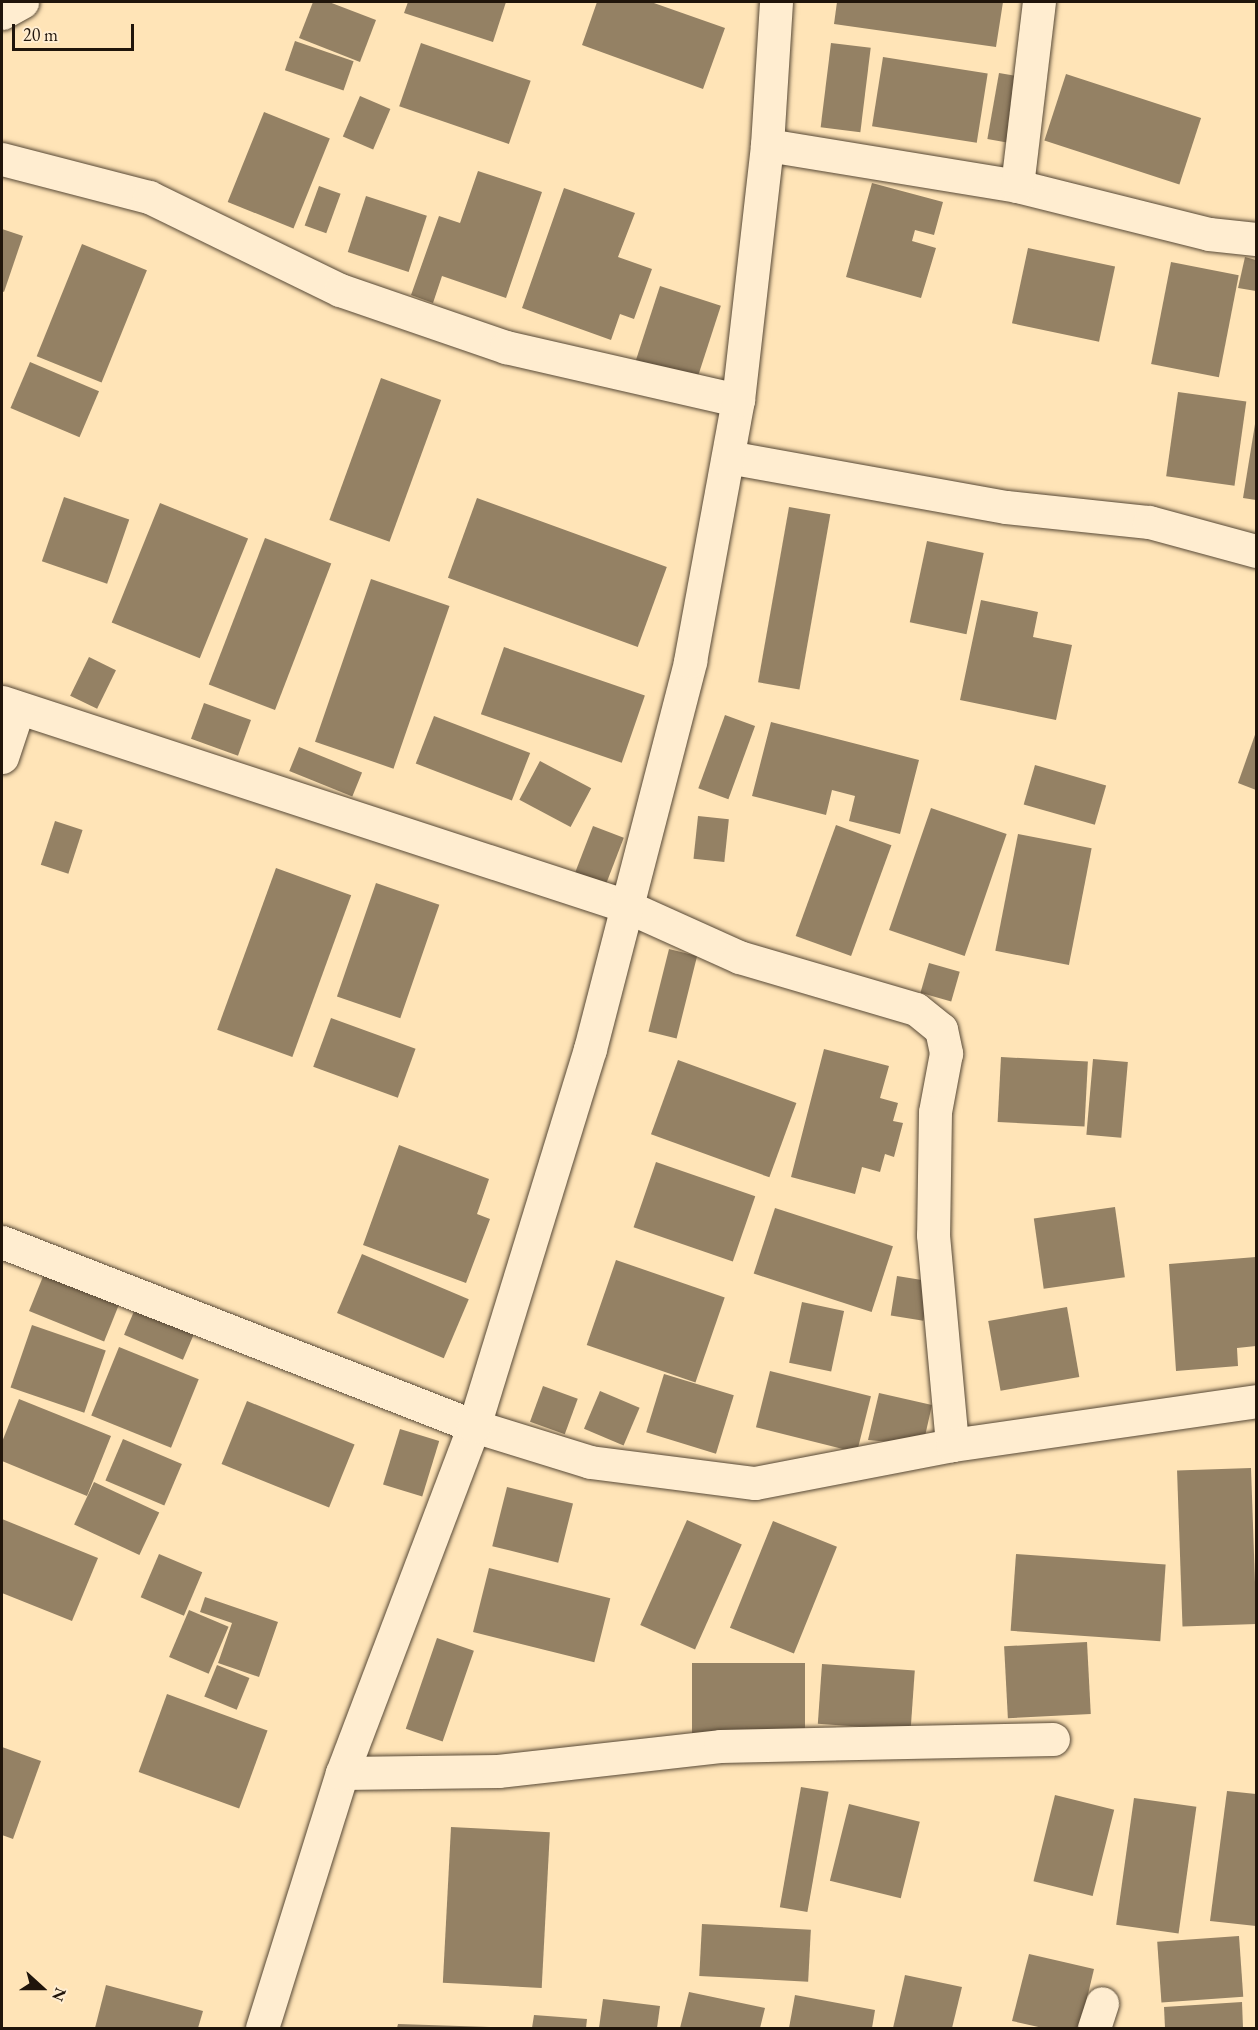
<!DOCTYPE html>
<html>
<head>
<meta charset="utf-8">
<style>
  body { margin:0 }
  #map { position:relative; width:1258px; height:2030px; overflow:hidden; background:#ffe4b7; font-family:"EB Garamond",serif }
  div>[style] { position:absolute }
  .building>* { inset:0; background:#948164; transform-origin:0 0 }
  .roads { filter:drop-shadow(0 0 2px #584936) drop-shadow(0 0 2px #584936) }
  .street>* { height:33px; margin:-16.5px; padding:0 16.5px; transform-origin:16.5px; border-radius:16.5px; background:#ffedd0 }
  span { translate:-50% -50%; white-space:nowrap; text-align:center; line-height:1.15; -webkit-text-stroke:4.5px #ffedd0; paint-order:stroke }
  .frame { position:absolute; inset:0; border:3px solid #20150b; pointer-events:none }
  .north { position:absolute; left:12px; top:1958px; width:60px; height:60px; -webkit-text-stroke:4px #ffedd0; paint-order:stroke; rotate:111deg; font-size:16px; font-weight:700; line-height:24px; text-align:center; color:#20150b }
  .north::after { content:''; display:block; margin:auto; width:21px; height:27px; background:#20150b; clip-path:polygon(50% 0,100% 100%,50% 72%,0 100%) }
  .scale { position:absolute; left:12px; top:24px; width:122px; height:27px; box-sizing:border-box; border:3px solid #20150b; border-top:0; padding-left:8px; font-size:18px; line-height:21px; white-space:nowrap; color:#20150b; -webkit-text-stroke:4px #ffedd0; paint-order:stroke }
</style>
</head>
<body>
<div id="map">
  <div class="building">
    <i style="clip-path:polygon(313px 2px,329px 2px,376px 20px,360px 62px,299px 38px)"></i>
    <i style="clip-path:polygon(408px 2px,506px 2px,493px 42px,404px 13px)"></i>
    <i style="clip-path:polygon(597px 2px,651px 2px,725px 28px,703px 89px,582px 45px)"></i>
    <i style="clip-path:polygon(837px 2px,1003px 2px,996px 47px,834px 24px)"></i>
    <i style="left:295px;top:41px;width:62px;height:31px;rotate:19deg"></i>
    <i style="left:421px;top:43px;width:116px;height:67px;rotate:19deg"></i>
    <i style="left:831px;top:43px;width:40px;height:85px;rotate:7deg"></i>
    <i style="left:883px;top:57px;width:106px;height:70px;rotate:9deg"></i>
    <i style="left:999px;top:73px;width:27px;height:67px;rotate:10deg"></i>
    <i style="left:1066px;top:74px;width:142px;height:70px;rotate:18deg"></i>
    <i style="left:360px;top:96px;width:33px;height:44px;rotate:23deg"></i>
    <i style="left:264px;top:112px;width:71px;height:97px;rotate:22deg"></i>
    <i style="clip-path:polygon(478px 171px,542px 192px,506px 298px,442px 276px,433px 303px,411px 295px,439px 216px,460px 223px)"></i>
    <i style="clip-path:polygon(872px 183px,943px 202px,934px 235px,915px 230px,912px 241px,936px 248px,921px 298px,846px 277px)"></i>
    <i style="left:319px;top:186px;width:23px;height:42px;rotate:20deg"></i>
    <i style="clip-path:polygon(564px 188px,635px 213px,618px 257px,652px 269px,634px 319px,620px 314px,611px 340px,522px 308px)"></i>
    <i style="left:366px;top:196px;width:64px;height:59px;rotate:18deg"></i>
    <i style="clip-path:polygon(2px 229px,23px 236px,4px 292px,2px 291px)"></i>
    <i style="left:82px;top:244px;width:70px;height:121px;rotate:22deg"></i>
    <i style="left:1028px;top:248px;width:89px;height:77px;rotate:12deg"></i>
    <i style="clip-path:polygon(1245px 257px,1256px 260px,1256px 291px,1238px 288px)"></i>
    <i style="left:1171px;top:262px;width:69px;height:104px;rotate:11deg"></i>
    <i style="left:660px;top:286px;width:64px;height:78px;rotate:18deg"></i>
    <i style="left:30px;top:362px;width:75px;height:50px;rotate:23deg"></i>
    <i style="left:381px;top:378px;width:64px;height:151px;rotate:20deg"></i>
    <i style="left:1178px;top:392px;width:69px;height:85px;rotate:8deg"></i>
    <i style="clip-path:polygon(1256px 418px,1256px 500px,1243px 498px)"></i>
    <i style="left:64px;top:497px;width:69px;height:68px;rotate:19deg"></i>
    <i style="left:477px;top:498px;width:202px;height:85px;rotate:20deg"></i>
    <i style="left:160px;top:503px;width:95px;height:129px;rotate:22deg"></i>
    <i style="left:789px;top:507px;width:42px;height:178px;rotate:10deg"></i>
    <i style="left:265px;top:538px;width:71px;height:157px;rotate:21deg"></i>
    <i style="left:927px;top:541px;width:58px;height:83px;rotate:12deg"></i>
    <i style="left:371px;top:579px;width:83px;height:172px;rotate:19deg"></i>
    <i style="clip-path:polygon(981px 600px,1038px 612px,1033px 637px,1072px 645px,1056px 720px,960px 700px)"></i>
    <i style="left:504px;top:647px;width:149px;height:71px;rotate:19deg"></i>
    <i style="left:89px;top:657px;width:30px;height:43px;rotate:26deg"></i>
    <i style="left:204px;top:703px;width:50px;height:38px;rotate:20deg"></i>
    <i style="left:725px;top:715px;width:32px;height:78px;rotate:20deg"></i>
    <i style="left:434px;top:716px;width:103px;height:51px;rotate:21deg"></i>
    <i style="clip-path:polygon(771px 722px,919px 760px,900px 834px,849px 821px,855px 796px,832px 790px,826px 815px,752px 796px)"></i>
    <i style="clip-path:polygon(1256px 732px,1256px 790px,1238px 783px)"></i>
    <i style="left:299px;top:747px;width:68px;height:26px;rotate:22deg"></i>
    <i style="left:540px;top:761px;width:58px;height:44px;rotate:28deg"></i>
    <i style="left:1035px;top:765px;width:74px;height:41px;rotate:16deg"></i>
    <i style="left:931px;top:808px;width:80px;height:129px;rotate:19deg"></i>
    <i style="left:698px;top:816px;width:31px;height:43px;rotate:6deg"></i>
    <i style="left:55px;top:821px;width:29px;height:46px;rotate:18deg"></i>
    <i style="left:836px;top:825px;width:59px;height:118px;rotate:20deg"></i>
    <i style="left:593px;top:826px;width:33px;height:57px;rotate:21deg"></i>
    <i style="left:1018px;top:834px;width:75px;height:119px;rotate:11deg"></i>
    <i style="left:276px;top:868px;width:80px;height:172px;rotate:20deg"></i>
    <i style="left:376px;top:883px;width:67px;height:120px;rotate:19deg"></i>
    <i style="left:669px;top:949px;width:29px;height:85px;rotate:14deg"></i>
    <i style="left:929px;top:963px;width:32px;height:31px;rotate:16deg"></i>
    <i style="left:331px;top:1018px;width:90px;height:52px;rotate:20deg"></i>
    <i style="clip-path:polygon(824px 1049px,889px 1066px,880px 1098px,898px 1103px,893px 1121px,903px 1123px,894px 1157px,885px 1154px,880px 1172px,862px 1167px,855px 1194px,791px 1177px)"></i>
    <i style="left:1001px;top:1057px;width:87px;height:65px;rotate:3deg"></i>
    <i style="left:1093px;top:1059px;width:35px;height:76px;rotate:5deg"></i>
    <i style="left:678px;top:1060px;width:126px;height:79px;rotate:20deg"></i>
    <i style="clip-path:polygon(399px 1145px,489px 1179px,477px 1214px,490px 1219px,466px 1283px,363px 1245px)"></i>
    <i style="left:656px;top:1162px;width:105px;height:69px;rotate:19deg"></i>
    <i style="left:1115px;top:1207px;width:71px;height:82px;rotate:82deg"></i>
    <i style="left:775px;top:1208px;width:124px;height:69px;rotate:18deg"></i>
    <i style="left:362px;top:1254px;width:116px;height:64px;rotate:23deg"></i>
    <i style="clip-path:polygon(1256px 1257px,1256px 1346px,1237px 1348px,1238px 1366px,1176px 1371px,1169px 1264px)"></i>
    <i style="left:616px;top:1260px;width:115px;height:90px;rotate:19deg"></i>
    <i style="left:44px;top:1274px;width:81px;height:40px;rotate:22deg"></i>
    <i style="left:897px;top:1276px;width:33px;height:40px;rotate:9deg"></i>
    <i style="left:802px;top:1302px;width:43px;height:62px;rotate:12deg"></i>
    <i style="left:1067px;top:1307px;width:71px;height:80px;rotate:80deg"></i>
    <i style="left:135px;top:1309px;width:64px;height:28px;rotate:23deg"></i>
    <i style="left:32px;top:1325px;width:78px;height:66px;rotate:19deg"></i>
    <i style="left:119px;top:1347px;width:86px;height:74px;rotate:22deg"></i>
    <i style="left:770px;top:1371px;width:104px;height:58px;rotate:14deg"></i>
    <i style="left:664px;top:1374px;width:73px;height:61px;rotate:17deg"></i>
    <i style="left:543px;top:1386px;width:37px;height:38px;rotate:20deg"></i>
    <i style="left:600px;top:1391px;width:43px;height:41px;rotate:23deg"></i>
    <i style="clip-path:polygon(879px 1393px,932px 1405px,923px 1445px,868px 1440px)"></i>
    <i style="clip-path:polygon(19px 1399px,111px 1436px,87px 1496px,2px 1461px,2px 1442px)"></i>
    <i style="left:247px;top:1401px;width:116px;height:68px;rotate:22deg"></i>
    <i style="left:400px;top:1429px;width:41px;height:58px;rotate:17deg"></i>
    <i style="left:123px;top:1439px;width:64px;height:45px;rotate:23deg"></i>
    <i style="left:1251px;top:1468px;width:156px;height:74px;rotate:88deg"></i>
    <i style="left:94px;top:1482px;width:72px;height:47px;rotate:25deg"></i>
    <i style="left:507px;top:1487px;width:68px;height:61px;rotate:14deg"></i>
    <i style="clip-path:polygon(2px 1519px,98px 1558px,72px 1621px,2px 1593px)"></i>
    <i style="left:687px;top:1520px;width:60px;height:115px;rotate:24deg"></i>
    <i style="left:773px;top:1521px;width:69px;height:115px;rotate:22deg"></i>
    <i style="left:159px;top:1554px;width:47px;height:47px;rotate:23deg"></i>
    <i style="left:1016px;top:1554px;width:150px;height:77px;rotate:4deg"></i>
    <i style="left:489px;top:1568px;width:125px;height:66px;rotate:14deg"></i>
    <i style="clip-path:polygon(205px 1597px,278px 1622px,259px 1677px,218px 1663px,232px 1623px,200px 1612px)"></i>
    <i style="left:189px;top:1610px;width:43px;height:51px;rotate:23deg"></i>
    <i style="left:437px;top:1638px;width:39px;height:96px;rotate:19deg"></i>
    <i style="left:1087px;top:1642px;width:72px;height:83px;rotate:87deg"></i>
    <i style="left:692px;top:1663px;width:113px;height:71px"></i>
    <i style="left:822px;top:1664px;width:93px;height:60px;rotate:4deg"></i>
    <i style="left:217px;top:1665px;width:35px;height:34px;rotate:22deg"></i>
    <i style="left:167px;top:1694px;width:107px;height:83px;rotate:20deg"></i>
    <i style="clip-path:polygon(2px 1747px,41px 1761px,13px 1839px,2px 1835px)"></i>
    <i style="left:801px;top:1787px;width:28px;height:122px;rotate:10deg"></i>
    <i style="clip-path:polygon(1227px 1791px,1256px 1794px,1256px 1926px,1210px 1921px)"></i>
    <i style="left:1055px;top:1795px;width:61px;height:89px;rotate:14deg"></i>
    <i style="left:1134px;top:1798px;width:63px;height:128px;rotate:8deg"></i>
    <i style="left:849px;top:1804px;width:73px;height:79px;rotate:14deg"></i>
    <i style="left:451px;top:1827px;width:99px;height:156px;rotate:3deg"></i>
    <i style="left:702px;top:1924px;width:109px;height:52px;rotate:3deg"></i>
    <i style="left:1239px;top:1936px;width:61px;height:82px;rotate:86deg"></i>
    <i style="clip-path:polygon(1029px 1954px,1094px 1969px,1080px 2028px,1043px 2028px,1012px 2021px)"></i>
    <i style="clip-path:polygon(905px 1975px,962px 1987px,952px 2028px,893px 2028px)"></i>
    <i style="clip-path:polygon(106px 1985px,203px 2011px,198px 2028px,95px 2028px)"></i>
    <i style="clip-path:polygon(689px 1992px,765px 2008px,760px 2028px,680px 2028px)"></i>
    <i style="clip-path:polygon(795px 1995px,875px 2010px,872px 2028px,789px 2028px)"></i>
    <i style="clip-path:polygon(603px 1999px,660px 2006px,657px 2028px,599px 2028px)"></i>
    <i style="clip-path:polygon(1242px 2002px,1243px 2028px,1165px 2028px,1164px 2007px)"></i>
    <i style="clip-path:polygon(534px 2015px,587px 2019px,586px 2028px,532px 2028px)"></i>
    <i style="clip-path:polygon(398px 2024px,490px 2027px,490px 2028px,397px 2028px)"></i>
  </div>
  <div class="roads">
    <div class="street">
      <i style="left:2px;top:13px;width:23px;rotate:-29deg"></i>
      <i style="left:767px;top:145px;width:253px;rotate:9.3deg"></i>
      <i style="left:1017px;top:186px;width:198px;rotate:14deg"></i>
      <i style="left:1209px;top:234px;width:47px;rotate:6.1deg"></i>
      <i style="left:2px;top:159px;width:152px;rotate:14.5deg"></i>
      <i style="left:149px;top:197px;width:212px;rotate:26deg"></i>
      <i style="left:340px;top:290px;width:176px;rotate:19deg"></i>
      <i style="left:506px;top:347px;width:238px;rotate:12.9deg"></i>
      <i style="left:1017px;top:186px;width:185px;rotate:-83.2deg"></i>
      <i style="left:728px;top:457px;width:282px;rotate:10.2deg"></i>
      <i style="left:1006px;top:507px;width:144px;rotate:6deg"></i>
      <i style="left:1149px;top:522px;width:111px;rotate:15.2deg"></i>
      <i style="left:2px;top:702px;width:656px;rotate:18.1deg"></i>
      <i style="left:626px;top:906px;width:124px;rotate:24.3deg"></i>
      <i style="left:739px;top:957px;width:184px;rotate:16.4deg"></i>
      <i style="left:916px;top:1009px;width:32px;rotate:39deg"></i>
      <i style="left:941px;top:1029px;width:25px;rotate:78deg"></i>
      <i style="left:946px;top:1053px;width:60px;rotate:100.6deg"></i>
      <i style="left:935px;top:1112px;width:123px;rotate:90.9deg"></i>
      <i style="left:933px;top:1235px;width:211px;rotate:84.8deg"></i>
      <i style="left:2px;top:757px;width:51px;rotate:-71.6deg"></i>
      <i style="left:2px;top:1242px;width:507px;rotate:21.3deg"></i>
      <i style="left:474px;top:1426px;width:121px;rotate:17.2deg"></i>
      <i style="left:590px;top:1462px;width:166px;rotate:7.3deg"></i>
      <i style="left:755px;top:1483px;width:201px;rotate:-10.9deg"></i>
      <i style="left:952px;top:1445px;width:307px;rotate:-8.2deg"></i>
      <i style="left:342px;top:1773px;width:156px;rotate:-0.7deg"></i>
      <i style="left:498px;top:1771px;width:223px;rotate:-6.4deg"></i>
      <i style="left:720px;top:1746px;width:333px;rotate:-1.2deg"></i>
      <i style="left:262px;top:2028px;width:267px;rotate:-72.6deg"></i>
      <i style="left:342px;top:1773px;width:371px;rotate:-69.2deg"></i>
      <i style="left:474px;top:1426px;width:394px;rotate:-72.9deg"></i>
      <i style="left:590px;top:1049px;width:401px;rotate:-75.5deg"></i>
      <i style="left:690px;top:661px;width:265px;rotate:-79.6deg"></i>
      <i style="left:738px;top:400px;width:257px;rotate:-83.5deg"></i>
      <i style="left:767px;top:145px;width:143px;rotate:-86.4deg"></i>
      <i style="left:1094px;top:2028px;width:26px;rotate:-72deg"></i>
    </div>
  </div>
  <div class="frame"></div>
  <div class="north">N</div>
  <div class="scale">20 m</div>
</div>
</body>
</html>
